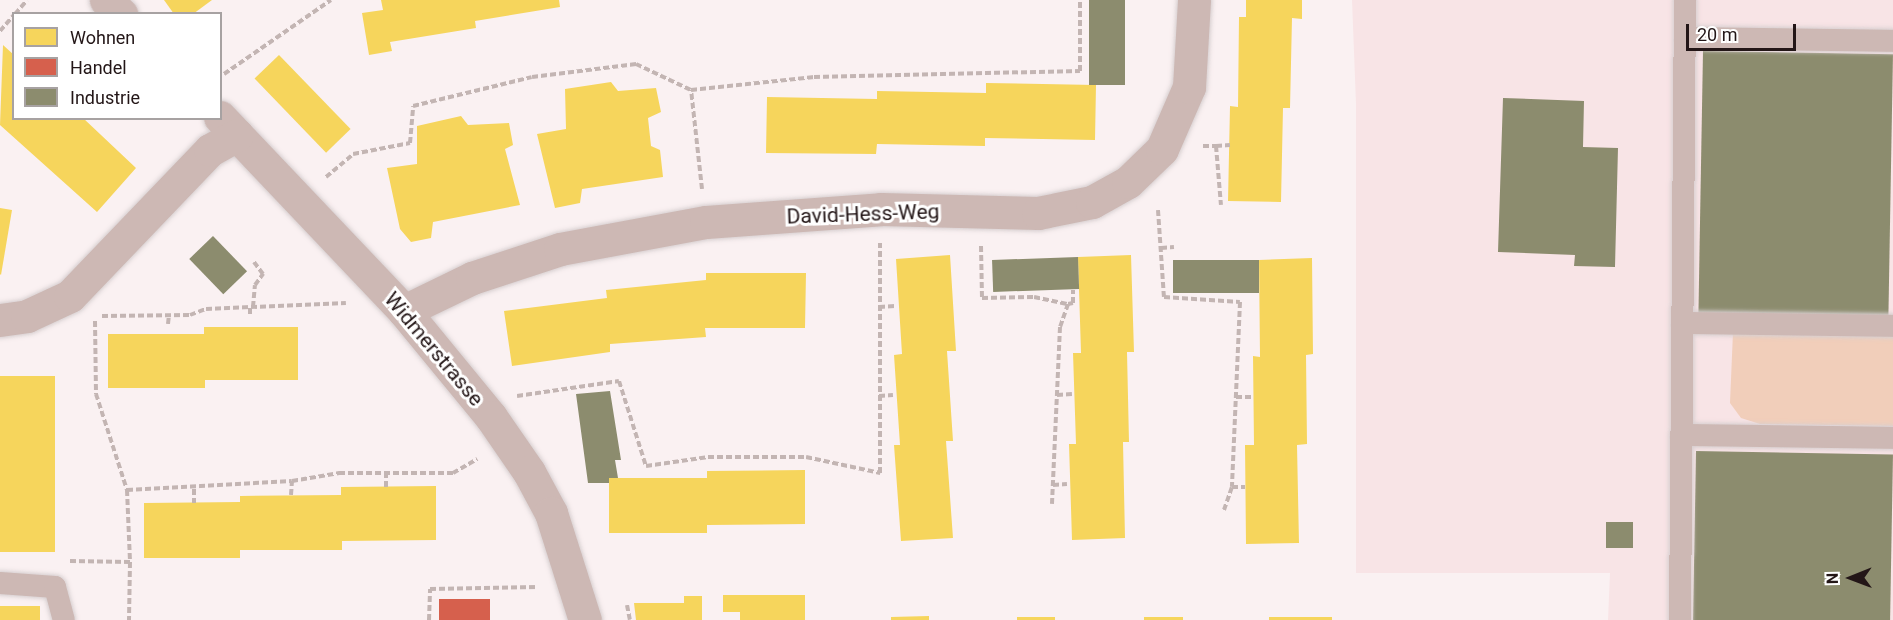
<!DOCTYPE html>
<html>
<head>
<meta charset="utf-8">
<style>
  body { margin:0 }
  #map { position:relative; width:1893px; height:620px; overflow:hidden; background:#faf1f2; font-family:Roboto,sans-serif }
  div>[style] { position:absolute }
  .built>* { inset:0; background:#f8e4e6 }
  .green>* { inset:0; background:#f1ceba }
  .homes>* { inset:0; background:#f6d55c; transform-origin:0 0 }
  .shops>* { inset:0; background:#d6604d; transform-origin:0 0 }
  .industry>* { inset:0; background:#8c8c6e; transform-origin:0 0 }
  .path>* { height:4px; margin-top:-2px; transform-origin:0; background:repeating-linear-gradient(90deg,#c3b5b3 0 6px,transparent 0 9px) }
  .roads { filter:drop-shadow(0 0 2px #d7cfd0) drop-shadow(0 0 2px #d7cfd0) }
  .service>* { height:22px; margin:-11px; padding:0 11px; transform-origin:11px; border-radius:11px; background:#cdb8b4 }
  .minor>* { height:33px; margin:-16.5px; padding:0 16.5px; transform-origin:16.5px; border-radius:16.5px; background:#cdb8b4 }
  span { translate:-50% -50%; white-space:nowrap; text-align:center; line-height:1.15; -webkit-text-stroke:6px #fff; paint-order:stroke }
  .street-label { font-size:21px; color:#231617 }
  .legend { position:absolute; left:12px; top:12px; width:210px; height:108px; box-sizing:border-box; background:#fff; border:2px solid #a7a2a2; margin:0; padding:8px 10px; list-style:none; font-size:18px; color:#231617 }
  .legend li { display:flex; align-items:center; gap:12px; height:30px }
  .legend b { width:30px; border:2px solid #a7a2a2 }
  .north { position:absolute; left:1821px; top:548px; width:60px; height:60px; -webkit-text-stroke:4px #fff; paint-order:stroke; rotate:269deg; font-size:16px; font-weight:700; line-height:24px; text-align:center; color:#231617 }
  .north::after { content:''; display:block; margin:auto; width:21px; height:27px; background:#231617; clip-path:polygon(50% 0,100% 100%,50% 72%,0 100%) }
  .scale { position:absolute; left:1686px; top:24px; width:110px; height:27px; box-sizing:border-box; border:3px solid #231617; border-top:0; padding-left:8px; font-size:18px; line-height:21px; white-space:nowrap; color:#231617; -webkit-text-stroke:4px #fff; paint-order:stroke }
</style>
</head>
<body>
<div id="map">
  <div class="built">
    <i style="clip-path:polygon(1352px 0,1893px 0,1893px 620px,1608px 620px,1610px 573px,1356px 573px,1356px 104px)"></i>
  </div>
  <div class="green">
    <i style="clip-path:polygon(1733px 332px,1893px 335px,1893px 426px,1760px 424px,1741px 418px,1730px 403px)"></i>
  </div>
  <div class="homes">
    <i style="clip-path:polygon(164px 0,212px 0,193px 14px,174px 14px)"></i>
    <i style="clip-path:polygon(381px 0,559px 0,560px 7px,475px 21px,476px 28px,390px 42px,392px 51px,369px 55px,362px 13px,383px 10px)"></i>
    <i style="clip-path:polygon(1246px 0,1302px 0,1302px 19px,1292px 18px,1290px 108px,1283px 108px,1281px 202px,1228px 201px,1230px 106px,1238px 107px,1239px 17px,1246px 17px)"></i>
    <i style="clip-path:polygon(3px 45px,14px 55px,14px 118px,83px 118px,136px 168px,97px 212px,0 125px)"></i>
    <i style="left:279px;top:55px;width:103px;height:34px;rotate:46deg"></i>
    <i style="clip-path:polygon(611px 82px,618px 91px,656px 88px,661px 112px,648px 118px,651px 146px,660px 150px,663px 177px,582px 189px,580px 203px,555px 208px,537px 134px,566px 129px,565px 89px)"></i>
    <i style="clip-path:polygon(986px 83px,1096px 85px,1095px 140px,985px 138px,985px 146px,877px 144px,876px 154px,766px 153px,767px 97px,877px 99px,877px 91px,986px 93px)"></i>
    <i style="clip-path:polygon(461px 116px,468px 125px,509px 123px,513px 145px,505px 149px,520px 205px,433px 222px,431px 238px,411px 242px,400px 229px,387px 168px,417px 164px,417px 126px)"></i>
    <i style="clip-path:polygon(0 208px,12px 210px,1px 275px,0 274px)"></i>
    <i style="clip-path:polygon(950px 255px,956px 351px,947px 351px,953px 441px,946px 441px,953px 538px,901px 541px,894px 445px,900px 445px,894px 355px,902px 354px,896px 259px)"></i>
    <i style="clip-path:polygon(1131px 255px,1134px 352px,1127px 352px,1129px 442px,1123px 442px,1125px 538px,1072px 540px,1069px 444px,1076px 444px,1073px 353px,1081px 353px,1078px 257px)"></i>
    <i style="clip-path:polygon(1312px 258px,1313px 354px,1306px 355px,1307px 444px,1297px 445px,1299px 543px,1246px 544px,1245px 445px,1254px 445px,1253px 356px,1260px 357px,1259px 260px)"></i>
    <i style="clip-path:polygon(706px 273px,806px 273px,805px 328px,705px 328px,706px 337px,610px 344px,610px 352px,512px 366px,504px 311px,607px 298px,606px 290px,706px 280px)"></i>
    <i style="clip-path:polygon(204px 327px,298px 327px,298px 380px,205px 380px,205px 388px,108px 388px,108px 334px,204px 334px)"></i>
    <i style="left:55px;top:376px;width:176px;height:55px;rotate:90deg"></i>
    <i style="clip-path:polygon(805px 470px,805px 524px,707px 525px,707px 533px,609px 533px,609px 478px,707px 478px,707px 471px)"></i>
    <i style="clip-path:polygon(436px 486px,436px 540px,342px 541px,342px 550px,240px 550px,240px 558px,144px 558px,144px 503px,240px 502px,240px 496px,341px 495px,341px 487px)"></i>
    <i style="clip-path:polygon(723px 595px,805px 595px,805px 620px,740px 620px,740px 612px,723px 612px)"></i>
    <i style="clip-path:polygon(684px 596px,702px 596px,702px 620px,636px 620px,634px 603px,684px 603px)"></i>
    <i style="left:0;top:606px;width:40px;height:14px"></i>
    <i style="clip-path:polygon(929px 616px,929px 620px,891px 620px,891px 617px)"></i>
    <i style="left:1017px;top:617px;width:38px;height:3px"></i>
    <i style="left:1144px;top:617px;width:39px;height:3px"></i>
    <i style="left:1269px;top:617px;width:63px;height:3px"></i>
  </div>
  <div class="shops">
    <i style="left:490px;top:599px;width:21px;height:51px;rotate:90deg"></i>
  </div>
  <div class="industry">
    <i style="left:1089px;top:0;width:36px;height:85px"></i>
    <i style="left:1703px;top:51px;width:190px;height:262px;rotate:1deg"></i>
    <i style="clip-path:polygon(1503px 98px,1584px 101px,1583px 147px,1618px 148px,1615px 267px,1574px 266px,1575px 255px,1498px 252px)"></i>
    <i style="left:213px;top:236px;width:49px;height:33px;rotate:46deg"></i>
    <i style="left:1078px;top:257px;width:32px;height:86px;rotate:88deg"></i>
    <i style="left:1259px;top:260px;width:33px;height:86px;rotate:90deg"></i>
    <i style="clip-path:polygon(610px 391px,621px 460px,615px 460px,618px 478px,609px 478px,609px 483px,588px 483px,576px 394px)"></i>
    <i style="left:1696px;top:451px;width:197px;height:169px;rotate:1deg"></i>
    <i style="left:1606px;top:522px;width:27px;height:26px"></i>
  </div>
  <div class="path">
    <i style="left:15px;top:14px;width:18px;rotate:-49deg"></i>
    <i style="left:0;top:31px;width:21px;rotate:-49deg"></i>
    <i style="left:224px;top:74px;width:130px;rotate:-34.7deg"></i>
    <i style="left:1203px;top:146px;width:13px"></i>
    <i style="left:1216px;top:146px;width:59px;rotate:85.2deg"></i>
    <i style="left:1216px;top:146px;width:14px;rotate:-4deg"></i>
    <i style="left:326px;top:177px;width:35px;rotate:-40deg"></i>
    <i style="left:353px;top:154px;width:58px;rotate:-10.9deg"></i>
    <i style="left:410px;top:143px;width:37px;rotate:-85deg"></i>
    <i style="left:413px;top:106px;width:122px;rotate:-13.7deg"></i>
    <i style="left:532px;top:77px;width:105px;rotate:-7.1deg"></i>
    <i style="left:636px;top:64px;width:61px;rotate:25.3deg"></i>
    <i style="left:702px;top:189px;width:100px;rotate:-96.3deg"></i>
    <i style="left:691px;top:90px;width:124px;rotate:-6deg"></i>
    <i style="left:814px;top:77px;width:266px;rotate:-1.3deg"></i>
    <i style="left:1080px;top:71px;width:71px;rotate:-90deg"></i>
    <i style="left:1158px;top:210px;width:87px;rotate:86.1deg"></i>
    <i style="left:1164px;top:297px;width:76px;rotate:3.8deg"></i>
    <i style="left:1240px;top:302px;width:185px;rotate:92.5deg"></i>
    <i style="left:1232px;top:487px;width:13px"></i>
    <i style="left:981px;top:246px;width:52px;rotate:88.9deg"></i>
    <i style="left:982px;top:298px;width:52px;rotate:-1.1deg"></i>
    <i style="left:1034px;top:297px;width:35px;rotate:12deg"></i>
    <i style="left:1068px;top:304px;width:24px;rotate:109deg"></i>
    <i style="left:1060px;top:327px;width:177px;rotate:92.6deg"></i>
    <i style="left:1161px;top:248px;width:13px;rotate:-4deg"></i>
    <i style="left:1068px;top:304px;width:5px;rotate:-11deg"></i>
    <i style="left:1073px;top:303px;width:13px;rotate:-90deg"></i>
    <i style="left:253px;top:307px;width:22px;rotate:-85deg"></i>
    <i style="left:255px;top:285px;width:14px;rotate:-54deg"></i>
    <i style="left:263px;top:274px;width:15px;rotate:-127deg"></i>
    <i style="left:879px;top:307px;width:16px;rotate:-4deg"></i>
    <i style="left:250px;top:308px;width:8px;rotate:90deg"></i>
    <i style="left:102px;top:316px;width:88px;rotate:-0.7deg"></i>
    <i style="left:190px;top:315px;width:17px;rotate:-21deg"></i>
    <i style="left:206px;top:309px;width:140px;rotate:-2.5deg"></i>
    <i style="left:95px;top:321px;width:73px;rotate:89.2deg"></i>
    <i style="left:96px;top:394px;width:101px;rotate:72.1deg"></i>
    <i style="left:127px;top:490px;width:72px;rotate:87.6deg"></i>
    <i style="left:168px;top:324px;width:9px;rotate:-84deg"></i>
    <i style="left:1057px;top:395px;width:15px;rotate:-4deg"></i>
    <i style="left:517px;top:396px;width:103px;rotate:-8.4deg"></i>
    <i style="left:619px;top:381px;width:89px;rotate:72.4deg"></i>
    <i style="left:646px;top:466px;width:63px;rotate:-8.3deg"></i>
    <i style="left:708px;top:457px;width:98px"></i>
    <i style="left:806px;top:457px;width:76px;rotate:12.2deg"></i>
    <i style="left:880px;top:473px;width:230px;rotate:-90deg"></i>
    <i style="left:879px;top:396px;width:14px;rotate:-4deg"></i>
    <i style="left:1236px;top:397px;width:17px"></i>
    <i style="left:1053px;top:485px;width:14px;rotate:-4deg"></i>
    <i style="left:386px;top:487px;width:16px;rotate:-90deg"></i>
    <i style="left:194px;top:489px;width:14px;rotate:90deg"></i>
    <i style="left:127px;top:490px;width:165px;rotate:-3.1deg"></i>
    <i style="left:292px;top:481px;width:48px;rotate:-9.7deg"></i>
    <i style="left:339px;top:473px;width:114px"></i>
    <i style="left:453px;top:473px;width:28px;rotate:-30deg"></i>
    <i style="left:291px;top:495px;width:14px;rotate:-86deg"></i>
    <i style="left:1224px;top:510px;width:24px;rotate:-71deg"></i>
    <i style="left:70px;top:561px;width:60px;rotate:1deg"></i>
    <i style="left:130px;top:562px;width:58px;rotate:91deg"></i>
    <i style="left:627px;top:605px;width:15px;rotate:79deg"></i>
    <i style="left:429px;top:620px;width:31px;rotate:-88deg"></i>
    <i style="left:430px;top:589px;width:108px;rotate:-1.1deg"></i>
  </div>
  <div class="roads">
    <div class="service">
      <i style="left:1685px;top:38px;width:208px;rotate:0.8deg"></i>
      <i style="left:1682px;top:323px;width:211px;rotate:0.8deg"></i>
      <i style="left:1681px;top:435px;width:212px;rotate:0.8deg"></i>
      <i style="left:0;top:583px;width:55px;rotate:4.2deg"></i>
      <i style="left:55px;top:587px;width:34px;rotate:75deg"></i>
      <i style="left:1680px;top:620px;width:620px;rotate:-89.54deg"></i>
    </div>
    <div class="minor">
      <i style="left:106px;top:0;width:21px;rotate:43deg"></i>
      <i style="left:220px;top:117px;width:267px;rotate:46.5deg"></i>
      <i style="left:404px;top:311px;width:137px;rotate:50.6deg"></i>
      <i style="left:491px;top:417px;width:67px;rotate:55.4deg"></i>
      <i style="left:529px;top:472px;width:47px;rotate:61.8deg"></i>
      <i style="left:551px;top:513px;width:112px;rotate:72.4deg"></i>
      <i style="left:404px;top:311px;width:76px;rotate:-25.9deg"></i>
      <i style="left:472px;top:278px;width:93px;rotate:-18.2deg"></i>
      <i style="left:560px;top:249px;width:148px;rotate:-10.5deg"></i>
      <i style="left:706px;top:222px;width:175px;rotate:-4.2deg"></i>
      <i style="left:881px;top:209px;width:157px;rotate:1.5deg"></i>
      <i style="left:1038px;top:213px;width:55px;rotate:-11.5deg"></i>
      <i style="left:1092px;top:202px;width:41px;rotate:-29.1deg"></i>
      <i style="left:1128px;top:182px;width:47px;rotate:-44.1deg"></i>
      <i style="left:1162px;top:149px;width:68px;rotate:-66.5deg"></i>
      <i style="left:1189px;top:87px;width:87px;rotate:-86.7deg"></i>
      <i style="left:0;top:320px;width:27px;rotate:-8deg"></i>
      <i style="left:27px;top:316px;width:47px;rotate:-24.9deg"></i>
      <i style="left:70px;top:296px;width:202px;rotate:-46.2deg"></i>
      <i style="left:210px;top:150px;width:31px;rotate:-29deg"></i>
    </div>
  </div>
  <div class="street-label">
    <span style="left:863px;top:214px;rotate:-2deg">David-Hess-Weg</span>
    <span style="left:434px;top:349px;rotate:50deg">Widmerstrasse</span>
  </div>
  <ul class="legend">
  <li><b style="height:16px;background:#f6d55c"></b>Wohnen</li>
  <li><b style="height:16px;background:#d6604d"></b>Handel</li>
  <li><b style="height:16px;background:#8c8c6e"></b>Industrie</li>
  </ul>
  <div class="north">N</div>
  <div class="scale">20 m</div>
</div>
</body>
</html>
